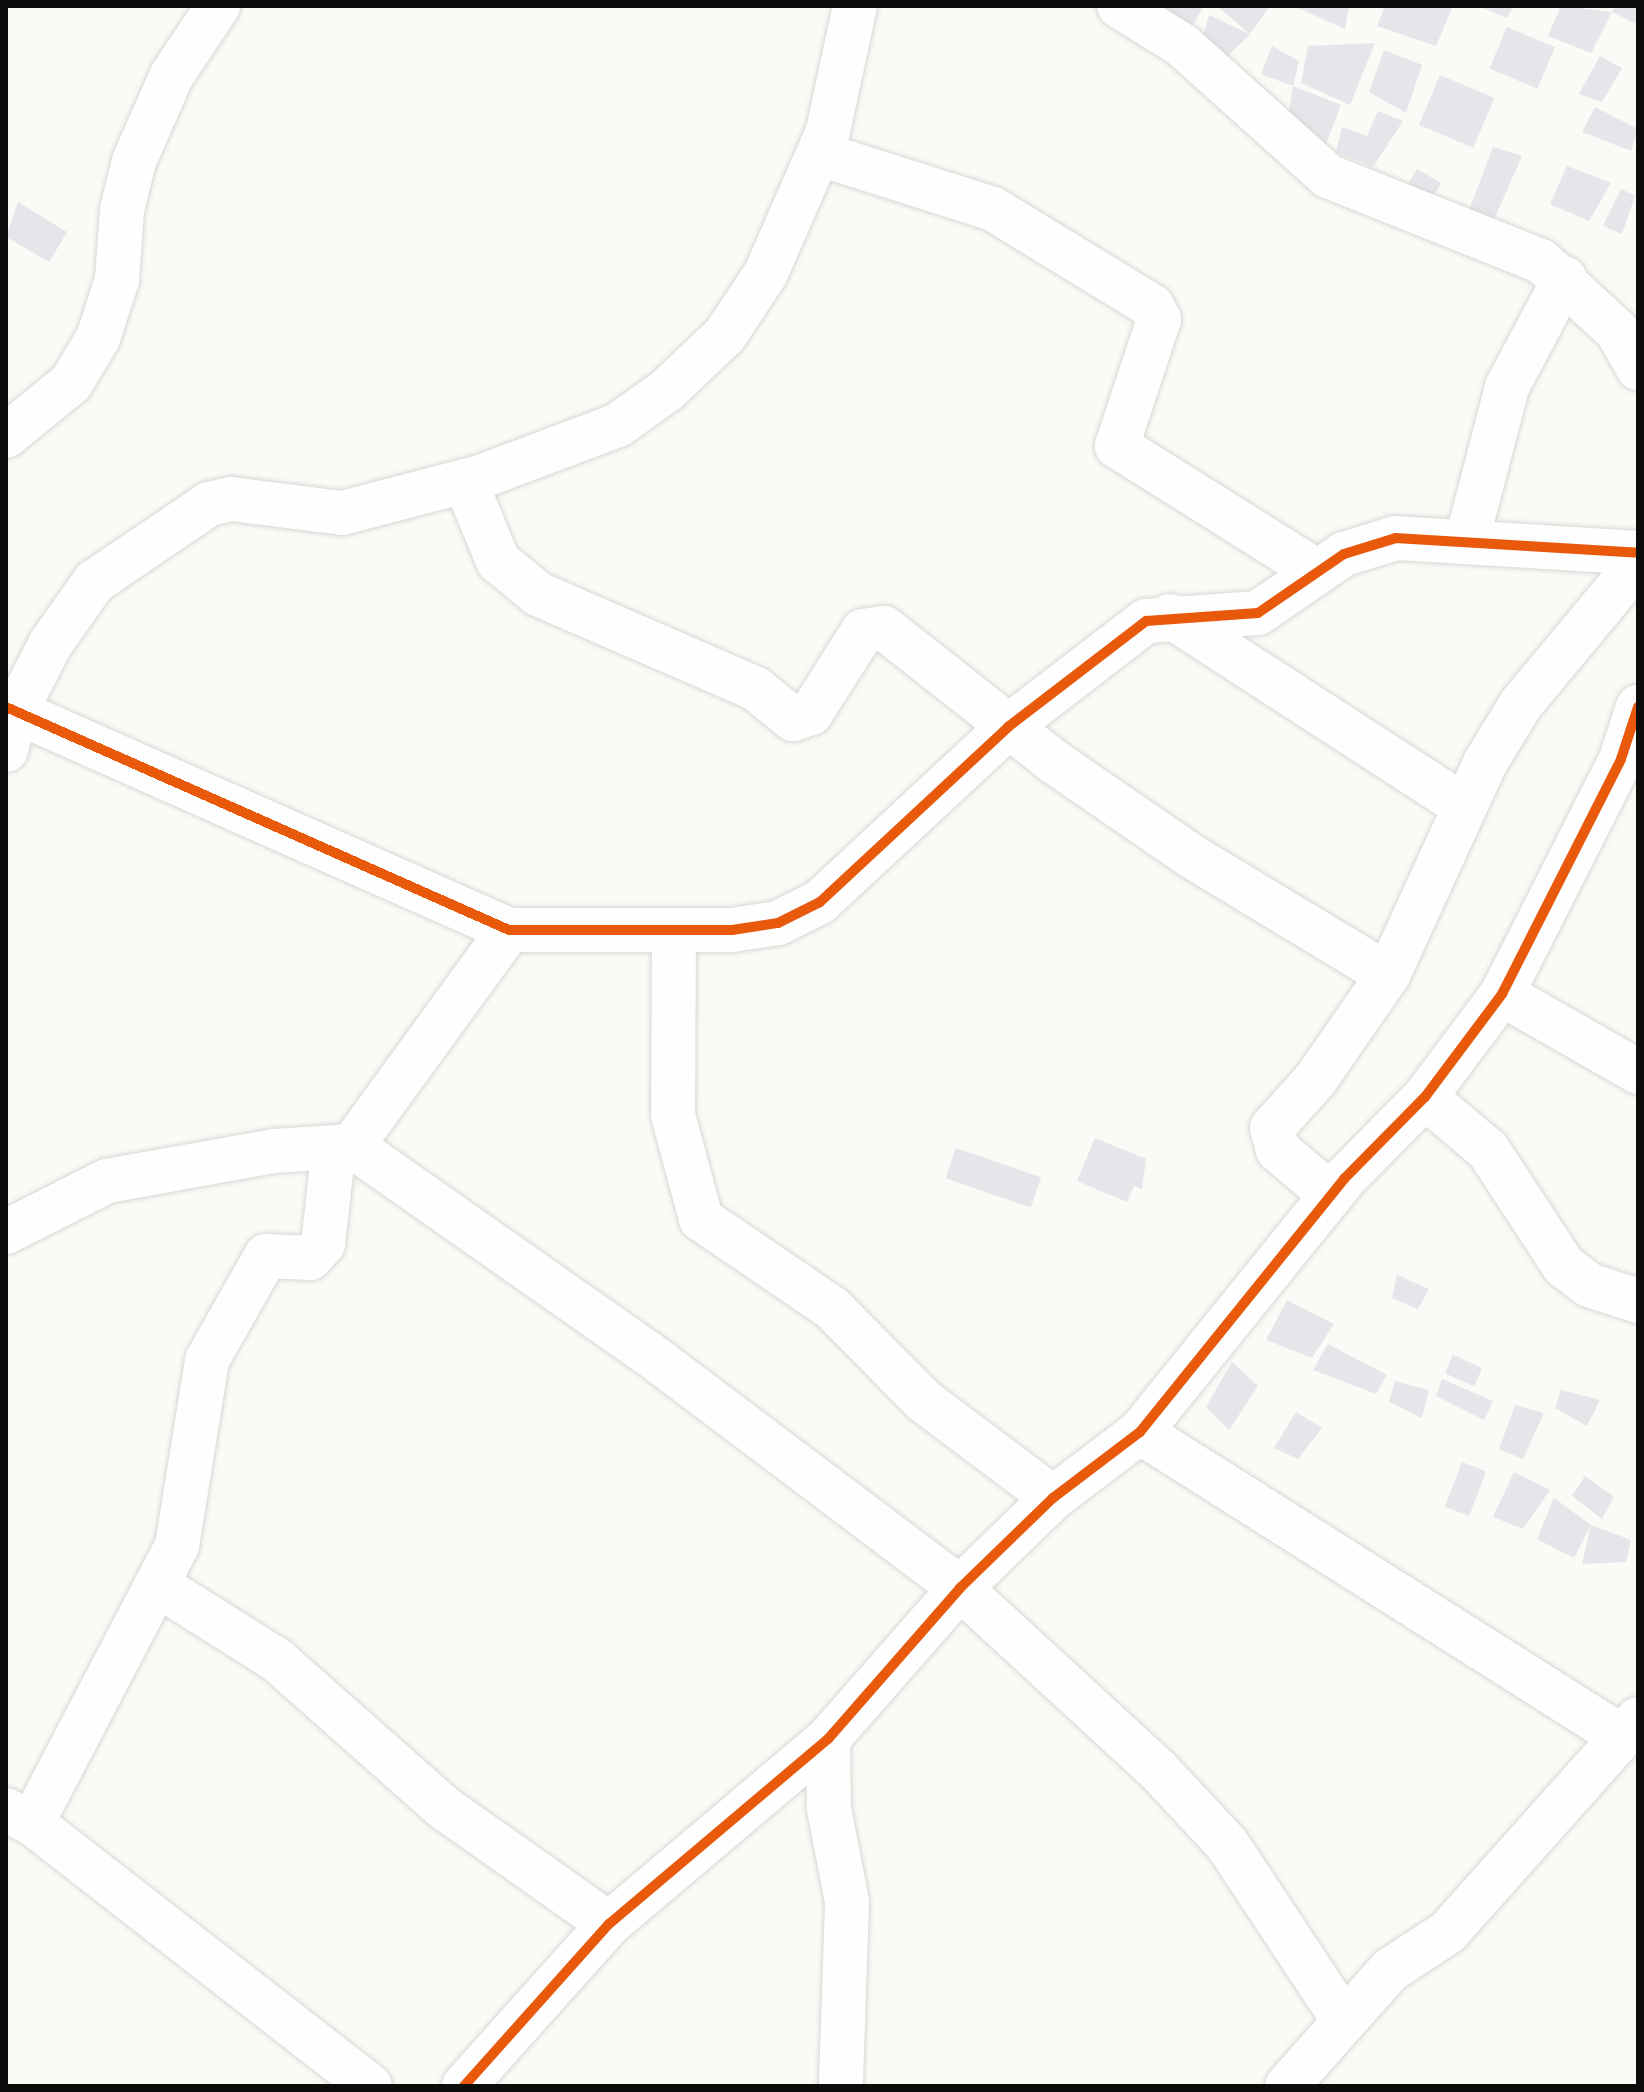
<!DOCTYPE html>
<html>
<head>
<meta charset="utf-8">
<style>
  body { margin:0 }
  #map { position:relative; width:1644px; height:2092px; overflow:hidden; background:#f8fbf6; font-family:"Asap Condensed",sans-serif }
  div>[style] { position:absolute }
  .building>* { inset:0; background:#e4e6ea; transform-origin:0 0 }
  .roads { filter:drop-shadow(0 0 2px #d6d8d4) drop-shadow(0 0 2px #d6d8d4) }
  .minor>* { height:44px; margin:-22px; padding:0 22px; transform-origin:22px; border-radius:22px; background:#fefefe }
  .cycleway>* { height:10px; margin:-5px; padding:0 5px; transform-origin:5px; border-radius:5px; background:#e8590c }
  span { translate:-50% -50%; white-space:nowrap; text-align:center; line-height:1.15; -webkit-text-stroke:6px #f7fcf5; paint-order:stroke }
  .frame { position:absolute; inset:0; border:8px solid #0b0d0b; pointer-events:none }
</style>
</head>
<body>
<div id="map">
  <div class="building">
    <i style="clip-path:polygon(1159px 6px,1204px 6px,1188px 33px)"></i>
    <i style="clip-path:polygon(1217px 6px,1270px 6px,1250px 34px,1218px 66px,1200px 47px,1209px 15px,1250px 34px)"></i>
    <i style="clip-path:polygon(1299px 6px,1349px 6px,1345px 29px,1298px 8px)"></i>
    <i style="clip-path:polygon(1385px 6px,1453px 6px,1436px 46px,1377px 26px)"></i>
    <i style="clip-path:polygon(1479px 6px,1514px 6px,1507px 18px)"></i>
    <i style="clip-path:polygon(1561px 6px,1612px 12px,1591px 53px,1548px 36px)"></i>
    <i style="clip-path:polygon(1615px 6px,1638px 6px,1638px 25px,1612px 12px)"></i>
    <i style="left:1507px;top:27px;width:52px;height:45px;rotate:23deg"></i>
    <i style="clip-path:polygon(1375px 43px,1350px 105px,1301px 83px,1308px 46px)"></i>
    <i style="clip-path:polygon(1272px 46px,1299px 61px,1293px 86px,1261px 74px)"></i>
    <i style="clip-path:polygon(1384px 50px,1422px 65px,1406px 113px,1369px 92px)"></i>
    <i style="clip-path:polygon(1600px 56px,1622px 68px,1602px 102px,1579px 94px)"></i>
    <i style="left:1440px;top:75px;width:59px;height:54px;rotate:23deg"></i>
    <i style="clip-path:polygon(1293px 86px,1341px 105px,1321px 157px,1287px 125px)"></i>
    <i style="clip-path:polygon(1595px 107px,1638px 129px,1631px 151px,1582px 132px)"></i>
    <i style="clip-path:polygon(1378px 111px,1403px 121px,1373px 167px,1336px 152px,1342px 127px,1367px 136px)"></i>
    <i style="clip-path:polygon(1493px 147px,1522px 156px,1489px 231px,1466px 218px)"></i>
    <i style="clip-path:polygon(1567px 166px,1611px 183px,1589px 221px,1550px 204px)"></i>
    <i style="left:1417px;top:169px;width:28px;height:26px;rotate:30deg"></i>
    <i style="clip-path:polygon(1621px 189px,1635px 196px,1622px 234px,1603px 226px)"></i>
    <i style="clip-path:polygon(18px 202px,67px 232px,49px 262px,6px 237px)"></i>
    <i style="clip-path:polygon(1095px 1138px,1146px 1159px,1142px 1189px,1134px 1186px,1127px 1202px,1077px 1181px)"></i>
    <i style="left:956px;top:1148px;width:90px;height:32px;rotate:19deg"></i>
    <i style="clip-path:polygon(1397px 1275px,1429px 1289px,1418px 1309px,1392px 1298px)"></i>
    <i style="clip-path:polygon(1287px 1300px,1334px 1324px,1312px 1358px,1266px 1340px)"></i>
    <i style="clip-path:polygon(1328px 1344px,1387px 1375px,1376px 1394px,1313px 1370px)"></i>
    <i style="left:1453px;top:1355px;width:32px;height:20px;rotate:24deg"></i>
    <i style="clip-path:polygon(1232px 1362px,1258px 1386px,1229px 1430px,1206px 1407px)"></i>
    <i style="clip-path:polygon(1442px 1379px,1493px 1401px,1484px 1420px,1436px 1396px)"></i>
    <i style="clip-path:polygon(1395px 1381px,1429px 1390px,1422px 1418px,1389px 1402px)"></i>
    <i style="clip-path:polygon(1561px 1390px,1600px 1400px,1587px 1426px,1555px 1408px)"></i>
    <i style="clip-path:polygon(1515px 1405px,1544px 1413px,1523px 1459px,1499px 1449px)"></i>
    <i style="clip-path:polygon(1296px 1412px,1322px 1428px,1298px 1459px,1274px 1448px)"></i>
    <i style="left:1462px;top:1462px;width:26px;height:48px;rotate:21deg"></i>
    <i style="clip-path:polygon(1514px 1472px,1550px 1490px,1523px 1529px,1493px 1517px)"></i>
    <i style="clip-path:polygon(1585px 1476px,1614px 1497px,1602px 1519px,1572px 1496px)"></i>
    <i style="clip-path:polygon(1554px 1498px,1591px 1525px,1574px 1558px,1537px 1539px)"></i>
    <i style="clip-path:polygon(1591px 1525px,1631px 1540px,1626px 1562px,1582px 1564px)"></i>
  </div>
  <div class="roads">
    <div class="minor">
      <i style="left:1119px;top:6px;width:74px;rotate:31.8deg"></i>
      <i style="left:1182px;top:45px;width:196px;rotate:41.9deg"></i>
      <i style="left:1328px;top:176px;width:229px;rotate:21.8deg"></i>
      <i style="left:1541px;top:261px;width:103px;rotate:42.6deg"></i>
      <i style="left:1617px;top:331px;width:43px;rotate:60.4deg"></i>
      <i style="left:820px;top:154px;width:182px;rotate:17.6deg"></i>
      <i style="left:993px;top:209px;width:186px;rotate:31.4deg"></i>
      <i style="left:1152px;top:306px;width:15px;rotate:62deg"></i>
      <i style="left:1159px;top:319px;width:134px;rotate:108.3deg"></i>
      <i style="left:1117px;top:446px;width:235px;rotate:32.1deg"></i>
      <i style="left:6px;top:436px;width:84px;rotate:-39.2deg"></i>
      <i style="left:71px;top:383px;width:52px;rotate:-59deg"></i>
      <i style="left:98px;top:338px;width:61px;rotate:-71.9deg"></i>
      <i style="left:117px;top:280px;width:70px;rotate:-85.9deg"></i>
      <i style="left:122px;top:210px;width:50px;rotate:-76.2deg"></i>
      <i style="left:134px;top:161px;width:94px;rotate:-66.2deg"></i>
      <i style="left:172px;top:75px;width:83px;rotate:-56.3deg"></i>
      <i style="left:465px;top:481px;width:87px;rotate:67.6deg"></i>
      <i style="left:498px;top:561px;width:52px;rotate:39.5deg"></i>
      <i style="left:538px;top:594px;width:238px;rotate:23.5deg"></i>
      <i style="left:756px;top:689px;width:48px;rotate:39deg"></i>
      <i style="left:793px;top:719px;width:19px;rotate:-18deg"></i>
      <i style="left:811px;top:713px;width:97px;rotate:-57.6deg"></i>
      <i style="left:863px;top:631px;width:21px;rotate:-8deg"></i>
      <i style="left:884px;top:628px;width:215px;rotate:38.2deg"></i>
      <i style="left:1053px;top:761px;width:168px;rotate:34.5deg"></i>
      <i style="left:1191px;top:856px;width:230px;rotate:31.1deg"></i>
      <i style="left:1388px;top:975px;width:126px;rotate:124.7deg"></i>
      <i style="left:1316px;top:1079px;width:66px;rotate:131.9deg"></i>
      <i style="left:1272px;top:1128px;width:23px;rotate:75deg"></i>
      <i style="left:1278px;top:1150px;width:70px;rotate:40.3deg"></i>
      <i style="left:1467px;top:540px;width:158px;rotate:-75.3deg"></i>
      <i style="left:1507px;top:387px;width:123px;rotate:-62deg"></i>
      <i style="left:1170px;top:616px;width:350px;rotate:32.9deg"></i>
      <i style="left:6px;top:707px;width:550px;rotate:23.91deg"></i>
      <i style="left:509px;top:930px;width:223px"></i>
      <i style="left:732px;top:930px;width:47px;rotate:-8.7deg"></i>
      <i style="left:778px;top:923px;width:47px;rotate:-26.6deg"></i>
      <i style="left:820px;top:902px;width:257px;rotate:-42.9deg"></i>
      <i style="left:1008px;top:727px;width:174px;rotate:-37.5deg"></i>
      <i style="left:1146px;top:621px;width:112px;rotate:-4.1deg"></i>
      <i style="left:1258px;top:613px;width:104px;rotate:-34.5deg"></i>
      <i style="left:1344px;top:554px;width:54px;rotate:-17.1deg"></i>
      <i style="left:1396px;top:538px;width:242px;rotate:3.5deg"></i>
      <i style="left:6px;top:750px;width:40px;rotate:-75.6deg"></i>
      <i style="left:16px;top:711px;width:76px;rotate:-62.8deg"></i>
      <i style="left:51px;top:643px;width:75px;rotate:-54.8deg"></i>
      <i style="left:94px;top:582px;width:139px;rotate:-34.1deg"></i>
      <i style="left:209px;top:504px;width:23px;rotate:-13deg"></i>
      <i style="left:231px;top:499px;width:112px;rotate:7.2deg"></i>
      <i style="left:342px;top:513px;width:143px;rotate:-14.6deg"></i>
      <i style="left:480px;top:477px;width:147px;rotate:-20.6deg"></i>
      <i style="left:618px;top:425px;width:60px;rotate:-35.5deg"></i>
      <i style="left:667px;top:390px;width:80px;rotate:-43.5deg"></i>
      <i style="left:725px;top:335px;width:74px;rotate:-56.5deg"></i>
      <i style="left:766px;top:273px;width:155px;rotate:-66.4deg"></i>
      <i style="left:828px;top:131px;width:128px;rotate:-77.8deg"></i>
      <i style="left:674px;top:930px;width:185px;rotate:90.3deg"></i>
      <i style="left:673px;top:1115px;width:108px;rotate:74.9deg"></i>
      <i style="left:701px;top:1219px;width:158px;rotate:34.2deg"></i>
      <i style="left:832px;top:1308px;width:131px;rotate:45.3deg"></i>
      <i style="left:924px;top:1401px;width:161px;rotate:36.9deg"></i>
      <i style="left:1388px;top:975px;width:233px;rotate:-65.4deg"></i>
      <i style="left:1485px;top:763px;width:69px;rotate:-58.6deg"></i>
      <i style="left:1521px;top:704px;width:183px;rotate:-50.3deg"></i>
      <i style="left:1502px;top:994px;width:157px;rotate:29.8deg"></i>
      <i style="left:1425px;top:1097px;width:82px;rotate:40.1deg"></i>
      <i style="left:1488px;top:1150px;width:139px;rotate:56.8deg"></i>
      <i style="left:1564px;top:1266px;width:31px;rotate:37deg"></i>
      <i style="left:1589px;top:1285px;width:52px;rotate:18.1deg"></i>
      <i style="left:352px;top:1146px;width:361px;rotate:35deg"></i>
      <i style="left:648px;top:1353px;width:391px;rotate:37deg"></i>
      <i style="left:960px;top:1588px;width:269px;rotate:42.6deg"></i>
      <i style="left:1158px;top:1770px;width:101px;rotate:47deg"></i>
      <i style="left:1227px;top:1844px;width:212px;rotate:56.5deg"></i>
      <i style="left:6px;top:1232px;width:113px;rotate:-26.8deg"></i>
      <i style="left:107px;top:1181px;width:169px;rotate:-10.2deg"></i>
      <i style="left:273px;top:1151px;width:79px;rotate:-3.6deg"></i>
      <i style="left:352px;top:1146px;width:267px;rotate:-54deg"></i>
      <i style="left:1140px;top:1432px;width:567px;rotate:32.32deg"></i>
      <i style="left:161px;top:1587px;width:137px;rotate:32.2deg"></i>
      <i style="left:277px;top:1660px;width:222px;rotate:41.5deg"></i>
      <i style="left:443px;top:1807px;width:203px;rotate:35.2deg"></i>
      <i style="left:828px;top:1739px;width:70px;rotate:89.2deg"></i>
      <i style="left:829px;top:1809px;width:95px;rotate:79deg"></i>
      <i style="left:847px;top:1902px;width:184px;rotate:91.9deg"></i>
      <i style="left:6px;top:1810px;width:29px;rotate:27deg"></i>
      <i style="left:32px;top:1823px;width:428px;rotate:37.9deg"></i>
      <i style="left:32px;top:1823px;width:313px;rotate:-62.4deg"></i>
      <i style="left:177px;top:1546px;width:188px;rotate:-80.8deg"></i>
      <i style="left:207px;top:1360px;width:120px;rotate:-60.4deg"></i>
      <i style="left:266px;top:1256px;width:44px;rotate:2.6deg"></i>
      <i style="left:310px;top:1258px;width:19px;rotate:-47deg"></i>
      <i style="left:323px;top:1244px;width:97px;rotate:-83.5deg"></i>
      <i style="left:464px;top:2086px;width:217px;rotate:-48.2deg"></i>
      <i style="left:609px;top:1924px;width:287px;rotate:-40.2deg"></i>
      <i style="left:828px;top:1739px;width:201px;rotate:-48.8deg"></i>
      <i style="left:960px;top:1588px;width:129px;rotate:-44.1deg"></i>
      <i style="left:1053px;top:1498px;width:109px;rotate:-37.2deg"></i>
      <i style="left:1140px;top:1432px;width:325px;rotate:-51.1deg"></i>
      <i style="left:1344px;top:1179px;width:115px;rotate:-45.4deg"></i>
      <i style="left:1425px;top:1097px;width:129px;rotate:-53.2deg"></i>
      <i style="left:1502px;top:994px;width:263px;rotate:-63.1deg"></i>
      <i style="left:1621px;top:759px;width:55px;rotate:-71.9deg"></i>
      <i style="left:1287px;top:2086px;width:155px;rotate:-48.4deg"></i>
      <i style="left:1390px;top:1970px;width:69px;rotate:-33.2deg"></i>
      <i style="left:1448px;top:1932px;width:285px;rotate:-48.3deg"></i>
    </div>
  </div>
  <div class="cycleway">
    <i style="left:6px;top:707px;width:550px;rotate:23.91deg"></i>
    <i style="left:509px;top:930px;width:223px"></i>
    <i style="left:732px;top:930px;width:47px;rotate:-8.7deg"></i>
    <i style="left:778px;top:923px;width:47px;rotate:-26.6deg"></i>
    <i style="left:820px;top:902px;width:257px;rotate:-42.9deg"></i>
    <i style="left:1008px;top:727px;width:174px;rotate:-37.5deg"></i>
    <i style="left:1146px;top:621px;width:112px;rotate:-4.1deg"></i>
    <i style="left:1258px;top:613px;width:104px;rotate:-34.5deg"></i>
    <i style="left:1344px;top:554px;width:54px;rotate:-17.1deg"></i>
    <i style="left:1396px;top:538px;width:242px;rotate:3.5deg"></i>
    <i style="left:464px;top:2086px;width:217px;rotate:-48.2deg"></i>
    <i style="left:609px;top:1924px;width:287px;rotate:-40.2deg"></i>
    <i style="left:828px;top:1739px;width:201px;rotate:-48.8deg"></i>
    <i style="left:960px;top:1588px;width:129px;rotate:-44.1deg"></i>
    <i style="left:1053px;top:1498px;width:109px;rotate:-37.2deg"></i>
    <i style="left:1140px;top:1432px;width:325px;rotate:-51.1deg"></i>
    <i style="left:1344px;top:1179px;width:115px;rotate:-45.4deg"></i>
    <i style="left:1425px;top:1097px;width:129px;rotate:-53.2deg"></i>
    <i style="left:1502px;top:994px;width:263px;rotate:-63.1deg"></i>
    <i style="left:1621px;top:759px;width:55px;rotate:-71.9deg"></i>
  </div>
  <div class="frame"></div>
</div>
</body>
</html>
